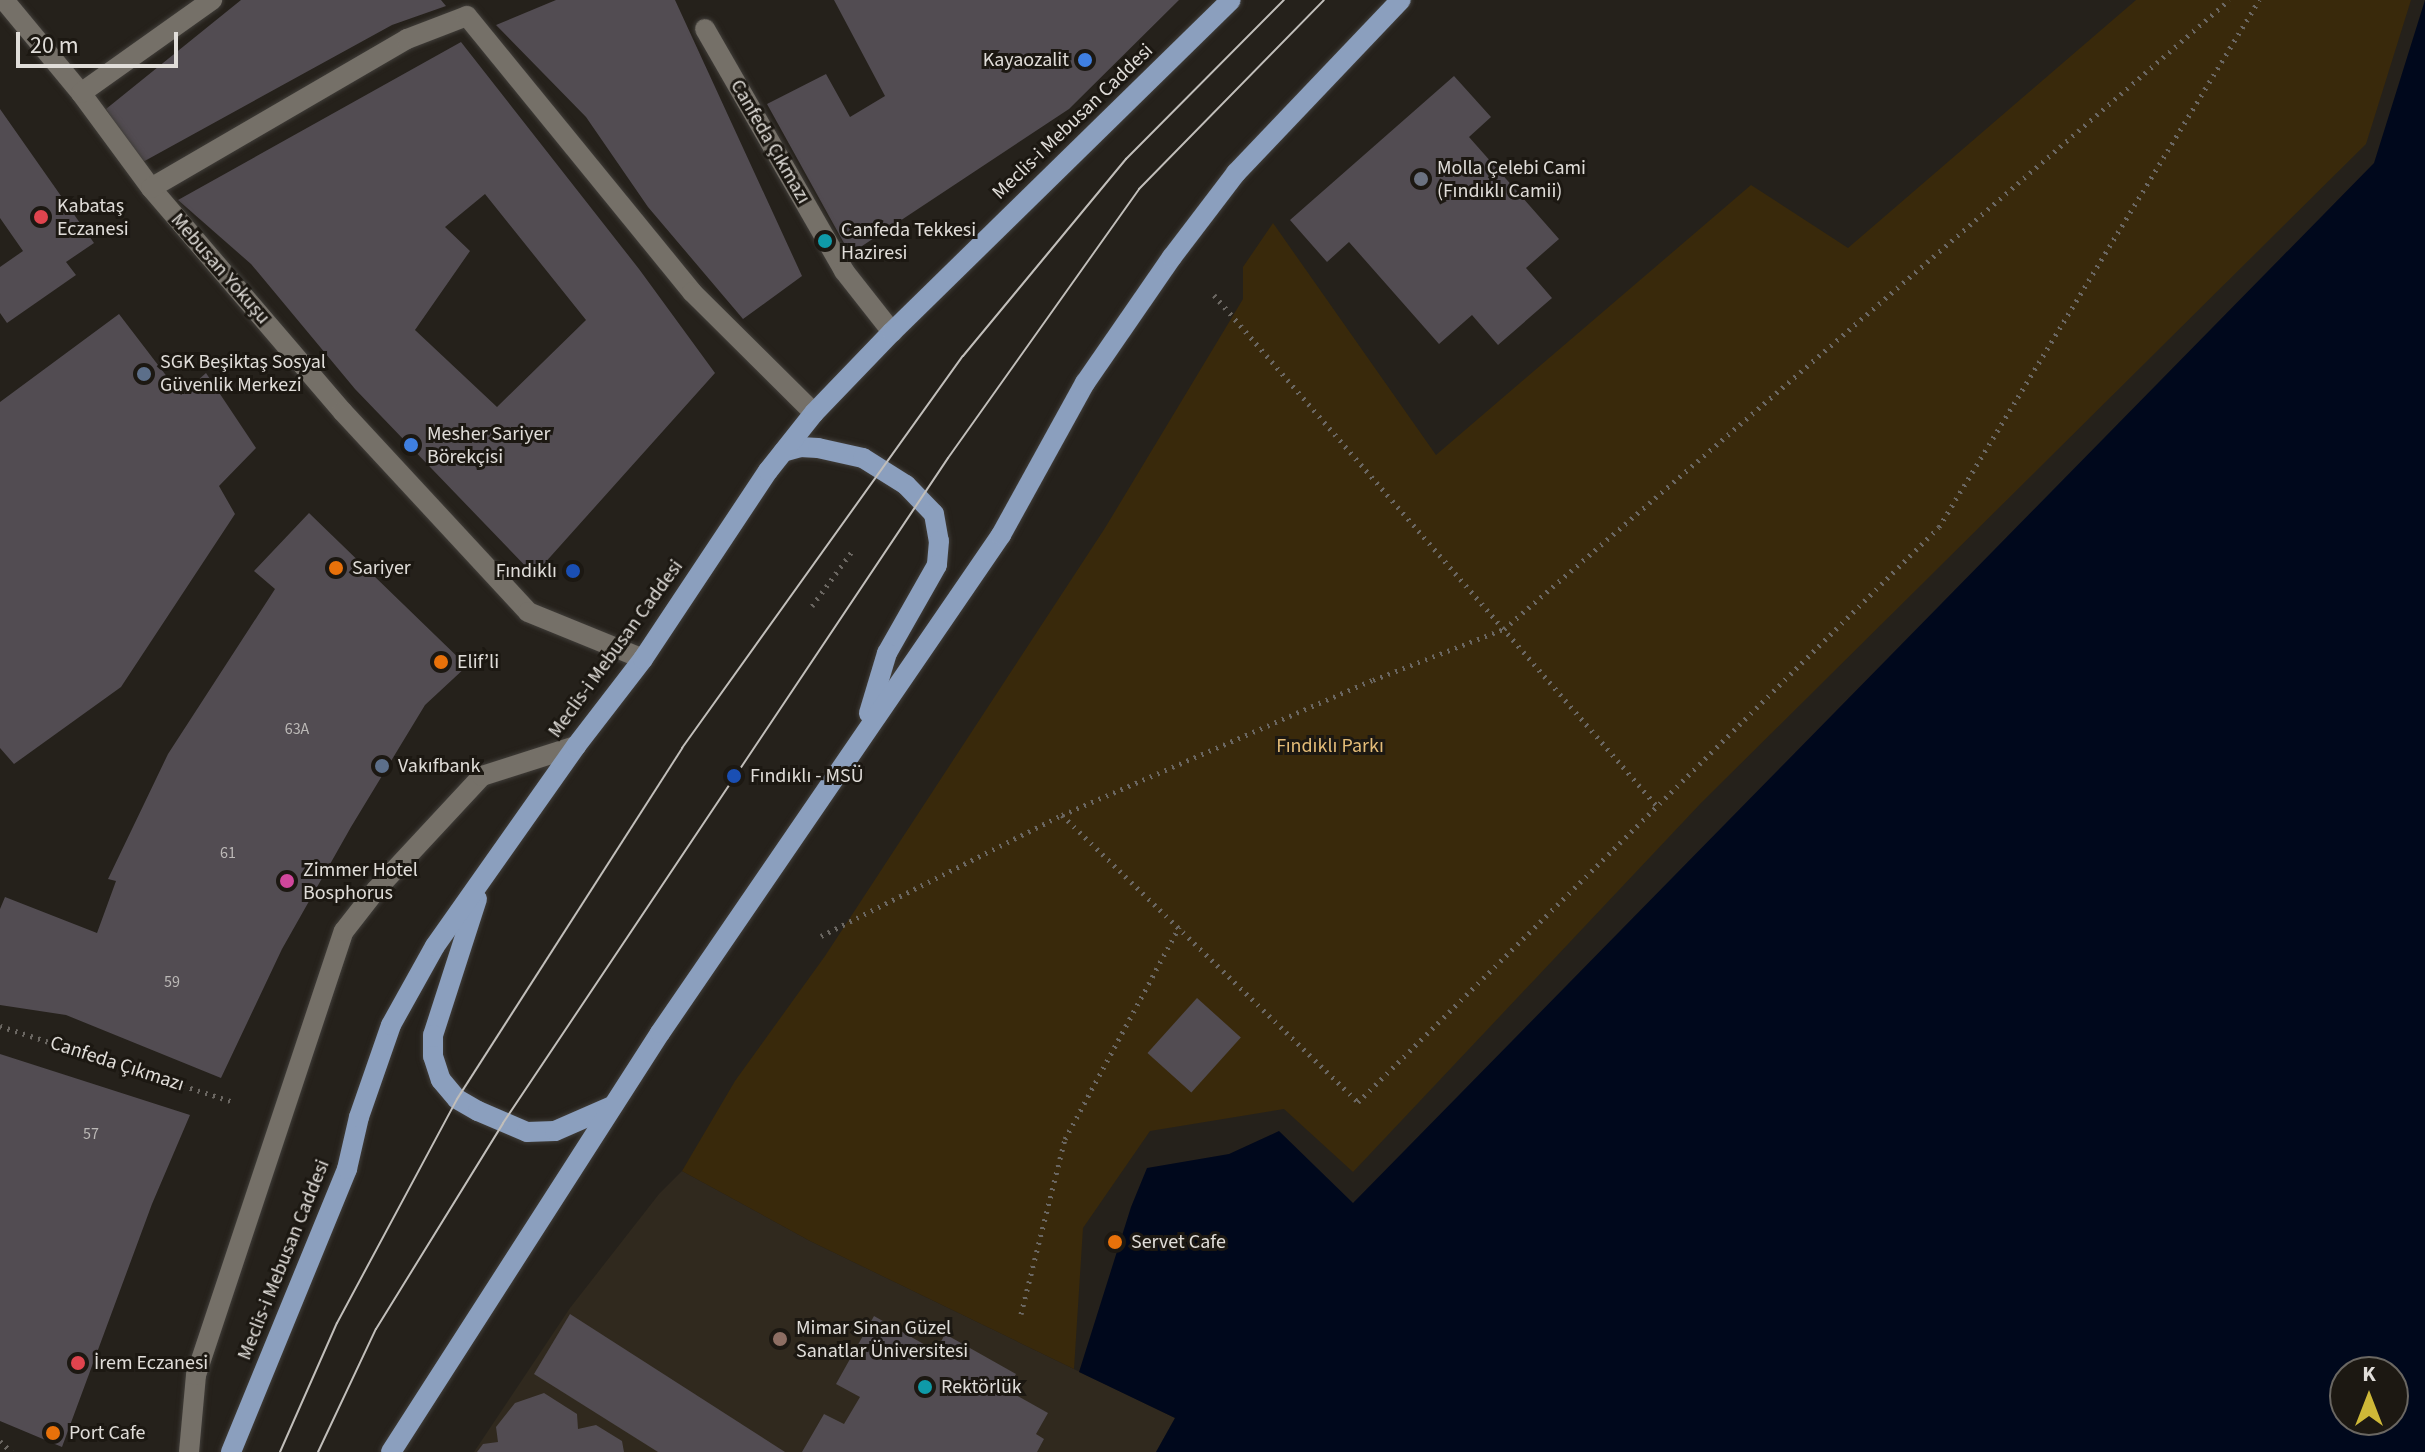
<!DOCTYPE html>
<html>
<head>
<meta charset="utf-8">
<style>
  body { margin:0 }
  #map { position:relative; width:2425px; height:1452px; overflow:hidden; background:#25211b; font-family:"Source Sans 3",sans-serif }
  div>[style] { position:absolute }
  .built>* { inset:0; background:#30291e }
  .green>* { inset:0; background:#39290b }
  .water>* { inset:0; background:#00081c }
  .building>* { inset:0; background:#524c52; transform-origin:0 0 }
  .path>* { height:5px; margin-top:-2.5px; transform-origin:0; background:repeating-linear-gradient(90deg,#6b6762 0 2px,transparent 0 8px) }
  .roads { filter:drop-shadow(0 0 2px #403d39) drop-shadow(0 0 2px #403d39) }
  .lane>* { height:20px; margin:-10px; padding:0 10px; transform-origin:10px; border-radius:10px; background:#757068 }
  .street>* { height:20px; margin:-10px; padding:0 10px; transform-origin:10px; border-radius:10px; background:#757068 }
  .primary>* { height:20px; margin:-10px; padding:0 10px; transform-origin:10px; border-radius:10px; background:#8b9fbe }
  .tram>* { height:2px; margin:-1px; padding:0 1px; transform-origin:1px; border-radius:1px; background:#c1beba }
  .dots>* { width:22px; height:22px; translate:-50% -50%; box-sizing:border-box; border:4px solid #1c1812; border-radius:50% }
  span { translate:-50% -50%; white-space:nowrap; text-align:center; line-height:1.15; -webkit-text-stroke:6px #1c1812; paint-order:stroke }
  .number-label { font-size:16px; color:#bcb9b7 }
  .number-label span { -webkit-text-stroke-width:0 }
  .poi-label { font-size:20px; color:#e0ddd9 }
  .right { translate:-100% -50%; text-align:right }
  .left { translate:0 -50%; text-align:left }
  .street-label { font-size:20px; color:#e0ddd9 }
  .park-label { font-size:20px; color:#e4bc78 }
  .north { position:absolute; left:2329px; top:1356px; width:80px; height:80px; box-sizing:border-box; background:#1c1812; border:2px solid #6a6762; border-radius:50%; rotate:0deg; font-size:22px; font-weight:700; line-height:32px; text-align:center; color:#e0ddd9 }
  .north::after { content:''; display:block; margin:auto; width:28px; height:36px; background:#ceb838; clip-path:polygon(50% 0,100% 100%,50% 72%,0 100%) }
  .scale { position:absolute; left:16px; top:32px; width:162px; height:36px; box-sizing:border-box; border:4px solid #e0ddd9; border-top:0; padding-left:10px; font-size:24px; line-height:28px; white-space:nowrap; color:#e0ddd9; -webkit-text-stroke:6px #1c1812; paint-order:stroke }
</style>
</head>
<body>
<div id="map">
  <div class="built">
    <i style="clip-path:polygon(682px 1171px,810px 1241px,1175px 1418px,1156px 1452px,474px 1452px,570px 1308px,659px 1194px)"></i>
  </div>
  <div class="green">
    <i style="clip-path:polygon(2136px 0,2411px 0,2366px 144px,1701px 803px,1353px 1172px,1284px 1109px,1150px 1131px,1083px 1228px,1074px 1369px,810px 1241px,682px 1171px,735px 1081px,825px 956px,1105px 528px,1243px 299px,1243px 267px,1273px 223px,1436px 455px,1751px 185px,1848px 248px)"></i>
  </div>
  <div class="water">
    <i style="clip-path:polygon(evenodd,2425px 0,2425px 1452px,1156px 1452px,1175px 1418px,1079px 1372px,1131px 1207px,1147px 1168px,1229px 1154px,1279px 1131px,1353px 1203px,2374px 163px,2425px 0,2345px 1372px,2393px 1372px,2393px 1420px,2345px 1420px,2345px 1372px)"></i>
  </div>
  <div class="building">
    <i style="clip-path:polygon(241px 0,441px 0,446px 6px,392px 25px,141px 163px,106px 109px)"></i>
    <i style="clip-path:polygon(556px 0,675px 0,802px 276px,743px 319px,648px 207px,586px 117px,496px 25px)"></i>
    <i style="clip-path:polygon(834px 0,1179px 0,1069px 109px,850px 254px,767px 104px,826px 74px,850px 117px,885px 96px)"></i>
    <i style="clip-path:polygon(evenodd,461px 42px,639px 269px,715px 373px,534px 575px,355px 389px,251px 264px,178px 200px,461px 42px,485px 194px,586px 320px,497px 407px,415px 330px,470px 251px,445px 227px,485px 194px)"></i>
    <i style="clip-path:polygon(1454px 76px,1491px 117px,1469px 137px,1559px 239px,1526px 268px,1552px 298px,1498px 345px,1472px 315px,1439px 344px,1349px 242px,1327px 262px,1290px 220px)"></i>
    <i style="clip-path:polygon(0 109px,94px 243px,66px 262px,76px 275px,7px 323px,0 313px,0 267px,23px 251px,0 218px)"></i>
    <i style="clip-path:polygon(119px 314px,181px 395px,206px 373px,256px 448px,219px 486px,235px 514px,121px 687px,14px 764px,0 748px,0 402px)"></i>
    <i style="clip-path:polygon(309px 513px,467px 666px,425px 705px,351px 827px,282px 949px,221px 1078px,66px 1015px,0 1005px,0 909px,5px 897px,97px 933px,116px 881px,108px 879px,168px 754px,275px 589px,254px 571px)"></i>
    <i style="left:1197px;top:998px;width:59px;height:74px;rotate:42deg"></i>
    <i style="clip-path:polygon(0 1054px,190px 1115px,152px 1204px,62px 1447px,0 1421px)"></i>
    <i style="clip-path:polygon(570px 1314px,785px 1452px,658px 1452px,534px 1374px)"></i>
    <i style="clip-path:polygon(874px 1316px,936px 1351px,945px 1334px,1016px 1374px,1007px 1390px,1048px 1413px,1036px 1434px,1044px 1439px,1037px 1452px,802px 1452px,824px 1414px,844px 1424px,860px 1397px,836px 1384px)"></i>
    <i style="clip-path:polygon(544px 1393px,577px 1414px,578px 1429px,596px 1425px,622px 1441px,624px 1452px,477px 1452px,483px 1444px,498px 1442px,496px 1427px,515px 1403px)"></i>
  </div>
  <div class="path">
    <i style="left:1214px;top:295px;width:676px;rotate:49.08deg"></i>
    <i style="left:812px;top:606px;width:69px;rotate:-53.8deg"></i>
    <i style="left:1062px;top:815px;width:412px;rotate:44.1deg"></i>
    <i style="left:1358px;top:1102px;width:817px;rotate:-44.7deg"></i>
    <i style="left:1939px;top:527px;width:617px;rotate:-58.73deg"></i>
    <i style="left:821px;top:936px;width:270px;rotate:-26.7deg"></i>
    <i style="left:1062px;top:815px;width:339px;rotate:-23.5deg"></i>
    <i style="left:1373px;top:680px;width:141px;rotate:-21.3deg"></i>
    <i style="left:1504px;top:629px;width:960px;rotate:-40.94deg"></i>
    <i style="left:0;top:1026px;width:246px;rotate:18deg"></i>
    <i style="left:1021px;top:1314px;width:180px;rotate:-75.9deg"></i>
    <i style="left:1065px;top:1139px;width:241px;rotate:-61.7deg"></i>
    <i style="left:0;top:1441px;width:16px;rotate:43deg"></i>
  </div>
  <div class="roads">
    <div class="lane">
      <i style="left:189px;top:1452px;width:77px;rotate:-84.8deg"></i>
      <i style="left:196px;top:1375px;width:468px;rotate:-71.6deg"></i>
      <i style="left:344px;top:931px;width:52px;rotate:-52deg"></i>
      <i style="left:376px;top:890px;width:156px;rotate:-47.1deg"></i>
      <i style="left:482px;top:776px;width:99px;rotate:-17.7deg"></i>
    </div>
    <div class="street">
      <i style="left:4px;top:0;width:121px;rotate:50.4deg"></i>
      <i style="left:81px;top:93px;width:118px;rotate:53.6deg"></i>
      <i style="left:151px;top:188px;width:295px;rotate:49.4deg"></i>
      <i style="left:343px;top:412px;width:272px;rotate:47.2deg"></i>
      <i style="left:528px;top:612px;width:124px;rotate:22.2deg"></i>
      <i style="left:705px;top:29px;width:279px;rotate:60.1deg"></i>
      <i style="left:844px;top:271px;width:78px;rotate:51.8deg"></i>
      <i style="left:81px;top:93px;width:161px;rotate:-35.4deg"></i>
      <i style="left:151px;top:188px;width:296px;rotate:-30.2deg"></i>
      <i style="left:407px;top:39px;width:64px;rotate:-21deg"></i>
      <i style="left:467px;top:16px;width:356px;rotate:50.8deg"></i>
      <i style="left:692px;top:292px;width:172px;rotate:44.8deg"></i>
    </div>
    <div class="primary">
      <i style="left:783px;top:452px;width:18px;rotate:-16deg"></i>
      <i style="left:800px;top:447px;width:18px;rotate:3deg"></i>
      <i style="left:818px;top:448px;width:46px;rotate:12.5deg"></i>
      <i style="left:863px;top:458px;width:51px;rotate:32.1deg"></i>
      <i style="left:906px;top:485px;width:40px;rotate:46deg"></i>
      <i style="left:934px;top:514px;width:27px;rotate:80deg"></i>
      <i style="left:939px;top:541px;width:24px;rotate:95deg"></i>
      <i style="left:937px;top:565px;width:101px;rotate:119.6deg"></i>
      <i style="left:887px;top:653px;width:63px;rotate:106.7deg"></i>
      <i style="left:477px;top:899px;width:143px;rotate:107.9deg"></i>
      <i style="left:433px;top:1035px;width:21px;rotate:90deg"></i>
      <i style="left:433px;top:1056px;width:25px;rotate:72deg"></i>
      <i style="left:441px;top:1080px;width:25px;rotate:50deg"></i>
      <i style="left:457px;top:1099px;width:24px;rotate:30deg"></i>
      <i style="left:478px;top:1111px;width:53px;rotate:23.2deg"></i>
      <i style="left:527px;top:1132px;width:28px;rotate:-2deg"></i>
      <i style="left:555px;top:1131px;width:60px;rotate:-23.6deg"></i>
      <i style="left:231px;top:1452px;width:306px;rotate:-67.7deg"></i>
      <i style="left:347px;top:1169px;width:53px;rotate:-77deg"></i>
      <i style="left:359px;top:1117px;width:97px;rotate:-70.8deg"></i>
      <i style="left:391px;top:1025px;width:90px;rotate:-60.9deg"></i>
      <i style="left:435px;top:946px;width:245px;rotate:-54.8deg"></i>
      <i style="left:576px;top:746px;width:110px;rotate:-52.4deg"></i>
      <i style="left:643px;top:659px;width:226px;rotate:-56.4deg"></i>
      <i style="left:768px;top:471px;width:74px;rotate:-51.6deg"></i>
      <i style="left:814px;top:413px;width:112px;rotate:-46.1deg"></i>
      <i style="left:892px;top:332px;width:474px;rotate:-44.4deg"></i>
      <i style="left:391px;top:1452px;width:498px;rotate:-57.3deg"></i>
      <i style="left:660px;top:1033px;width:604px;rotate:-55.6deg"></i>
      <i style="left:1001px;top:535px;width:174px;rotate:-61.1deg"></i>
      <i style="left:1085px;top:383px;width:153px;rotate:-55.4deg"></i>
      <i style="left:1172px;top:257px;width:106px;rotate:-52.7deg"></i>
      <i style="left:1236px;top:173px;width:239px;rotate:-46.4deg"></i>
    </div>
  </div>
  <div class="tram">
    <i style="left:280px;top:1452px;width:141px;rotate:-66.2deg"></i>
    <i style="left:337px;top:1323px;width:254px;rotate:-61.8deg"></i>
    <i style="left:457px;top:1099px;width:417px;rotate:-57.3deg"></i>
    <i style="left:682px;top:748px;width:482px;rotate:-54.4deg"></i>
    <i style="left:963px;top:356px;width:256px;rotate:-50.4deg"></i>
    <i style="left:1126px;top:159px;width:224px;rotate:-45.2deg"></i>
    <i style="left:318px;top:1452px;width:136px;rotate:-64.8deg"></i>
    <i style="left:376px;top:1329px;width:242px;rotate:-58.3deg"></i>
    <i style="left:503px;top:1123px;width:800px;rotate:-56.21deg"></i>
    <i style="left:948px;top:458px;width:330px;rotate:-54.6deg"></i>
    <i style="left:1139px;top:189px;width:264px;rotate:-45.6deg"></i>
  </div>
  <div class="dots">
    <i style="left:1085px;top:60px;background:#3f7fe0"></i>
    <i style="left:1421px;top:179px;background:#6b7280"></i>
    <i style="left:41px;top:217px;background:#e0444e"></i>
    <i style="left:825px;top:241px;background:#0f9aa8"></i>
    <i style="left:144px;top:374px;background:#5c6f8a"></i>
    <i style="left:411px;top:445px;background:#3f7fe0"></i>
    <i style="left:336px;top:568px;background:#e8710a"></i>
    <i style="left:573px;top:571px;background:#1a4fb4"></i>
    <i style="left:441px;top:662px;background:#e8710a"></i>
    <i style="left:382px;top:766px;background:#5c6f8a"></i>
    <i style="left:734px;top:776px;background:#1a4fb4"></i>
    <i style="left:287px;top:881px;background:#d1479c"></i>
    <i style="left:1115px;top:1242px;background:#e8710a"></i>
    <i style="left:780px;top:1339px;background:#8d6e63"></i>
    <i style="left:78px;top:1363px;background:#e0444e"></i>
    <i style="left:925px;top:1387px;background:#0f9aa8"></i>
    <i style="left:53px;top:1433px;background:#e8710a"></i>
  </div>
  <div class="number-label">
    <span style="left:297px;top:729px">63A</span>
    <span style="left:228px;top:853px">61</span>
    <span style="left:172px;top:982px">59</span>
    <span style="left:91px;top:1134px">57</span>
  </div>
  <div class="poi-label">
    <span class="right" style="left:1069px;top:60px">Kayaozalit</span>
    <span class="left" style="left:1437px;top:180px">Molla Çelebi Cami<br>(Fındıklı Camii)</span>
    <span class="left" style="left:57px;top:218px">Kabataş<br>Eczanesi</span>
    <span class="left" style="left:841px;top:242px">Canfeda Tekkesi<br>Haziresi</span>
    <span class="left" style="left:160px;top:374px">SGK Beşiktaş Sosyal<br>Güvenlik Merkezi</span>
    <span class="left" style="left:427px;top:446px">Mesher Sariyer<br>Börekçisi</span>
    <span class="left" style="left:352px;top:568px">Sariyer</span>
    <span class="right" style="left:557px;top:571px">Fındıklı</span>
    <span class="left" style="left:457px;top:662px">Elif’li</span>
    <span class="left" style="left:398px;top:766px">Vakıfbank</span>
    <span class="left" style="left:750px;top:776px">Fındıklı - MSÜ</span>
    <span class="left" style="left:303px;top:882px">Zimmer Hotel<br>Bosphorus</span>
    <span class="left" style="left:1131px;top:1242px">Servet Cafe</span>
    <span class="left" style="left:796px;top:1340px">Mimar Sinan Güzel<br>Sanatlar Üniversitesi</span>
    <span class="left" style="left:94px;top:1363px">İrem Eczanesi</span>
    <span class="left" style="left:941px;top:1387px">Rektörlük</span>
    <span class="left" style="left:69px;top:1433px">Port Cafe</span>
  </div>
  <div class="street-label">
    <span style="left:1073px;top:122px;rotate:-44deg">Meclis-i Mebusan Caddesi</span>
    <span style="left:770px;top:142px;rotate:60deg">Canfeda Çıkmazı</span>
    <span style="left:220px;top:269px;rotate:49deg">Mebusan Yokuşu</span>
    <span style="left:616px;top:649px;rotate:-54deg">Meclis-i Mebusan Caddesi</span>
    <span style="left:117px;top:1064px;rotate:18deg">Canfeda Çıkmazı</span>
    <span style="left:284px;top:1260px;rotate:-68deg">Meclis-i Mebusan Caddesi</span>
  </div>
  <div class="park-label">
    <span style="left:1330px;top:746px">Fındıklı Parkı</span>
  </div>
  <div class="north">K</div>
  <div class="scale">20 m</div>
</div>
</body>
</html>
